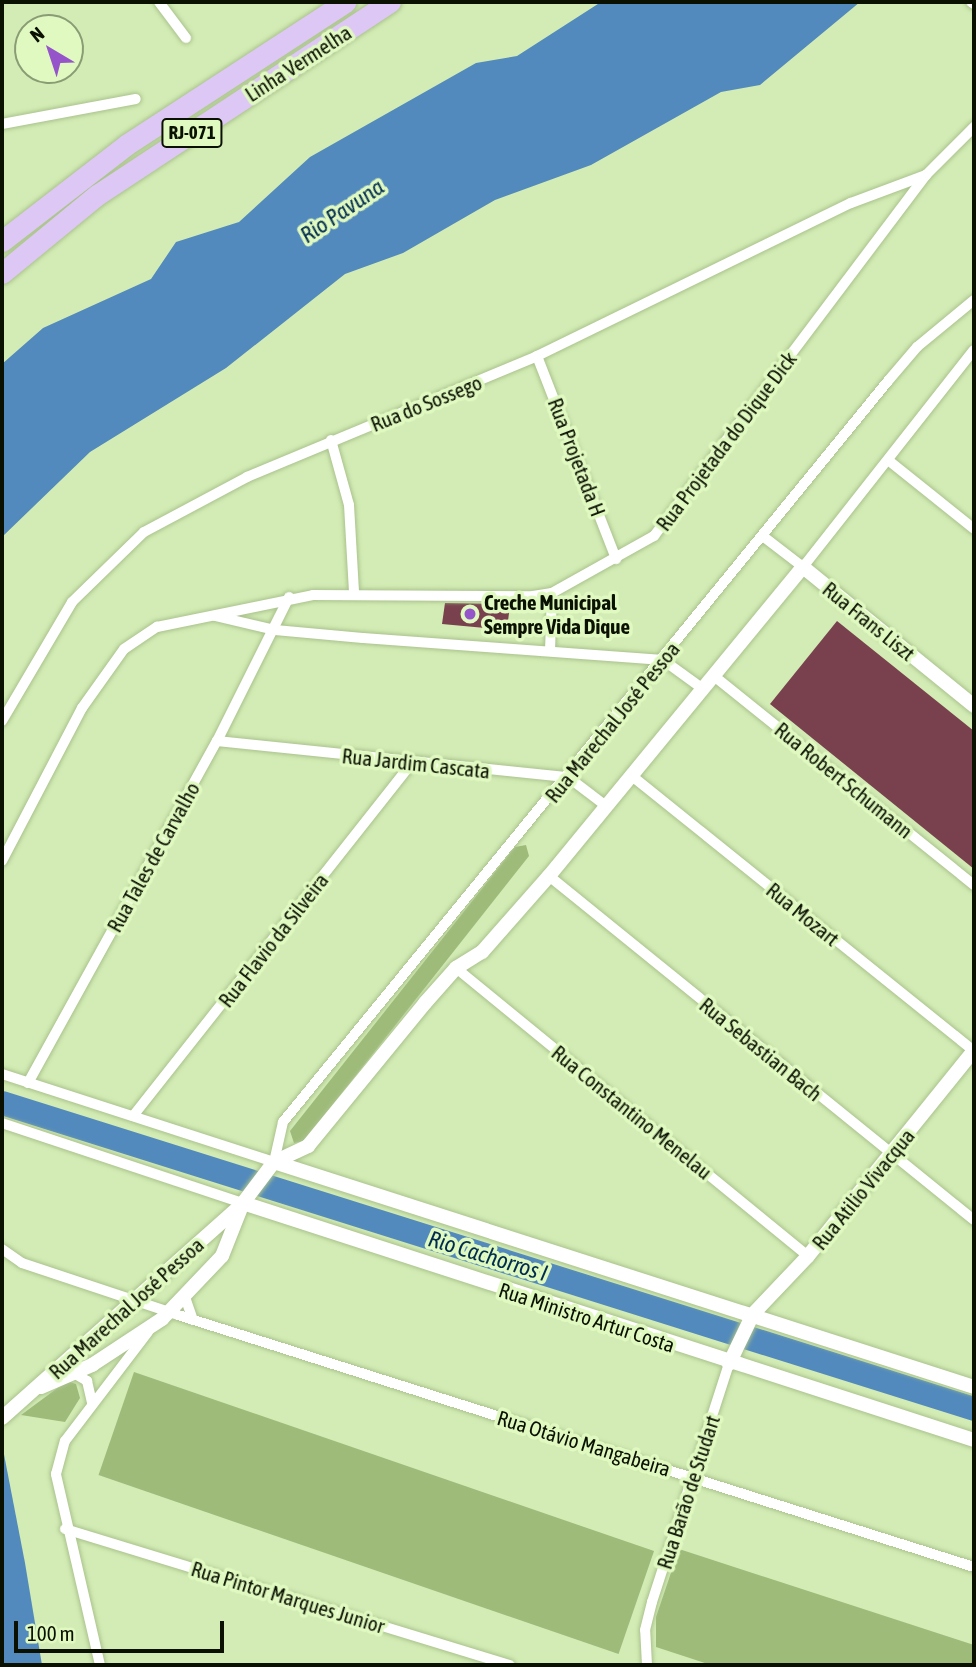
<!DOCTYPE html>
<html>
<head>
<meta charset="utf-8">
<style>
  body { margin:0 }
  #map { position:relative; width:976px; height:1667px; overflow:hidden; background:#d3ecb5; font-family:"Asap Condensed",sans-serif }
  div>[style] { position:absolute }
  .green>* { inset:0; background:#9ebb79; transform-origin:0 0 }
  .water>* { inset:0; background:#528abd }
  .river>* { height:24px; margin:-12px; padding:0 12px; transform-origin:12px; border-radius:12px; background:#528abd }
  .building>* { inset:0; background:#78414d }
  .roads { filter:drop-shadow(0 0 2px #aac28c) drop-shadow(0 0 2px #aac28c) }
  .minor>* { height:10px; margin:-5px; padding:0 5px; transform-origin:5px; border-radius:5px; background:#fff }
  .tertiary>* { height:14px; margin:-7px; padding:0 7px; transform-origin:7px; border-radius:7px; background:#fff }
  .motorway>* { height:21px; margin:-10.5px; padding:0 10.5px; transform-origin:10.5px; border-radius:10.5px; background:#ddc7f4 }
  .dots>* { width:19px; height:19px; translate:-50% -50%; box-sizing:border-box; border:4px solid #e0f9c1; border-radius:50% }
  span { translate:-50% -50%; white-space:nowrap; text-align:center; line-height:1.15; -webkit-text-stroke:7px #e0f9c1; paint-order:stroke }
  .shield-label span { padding:2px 5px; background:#e0f9c1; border:2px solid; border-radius:5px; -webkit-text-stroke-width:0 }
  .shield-label { font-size:19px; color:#0a1101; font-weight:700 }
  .street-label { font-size:21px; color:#0a1101 }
  .poi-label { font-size:21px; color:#0a1101; font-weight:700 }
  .left { translate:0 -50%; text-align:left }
  .water-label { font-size:23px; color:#002c4e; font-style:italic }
  .frame { position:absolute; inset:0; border:4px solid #0a1101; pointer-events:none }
  .north { position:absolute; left:14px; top:14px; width:70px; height:70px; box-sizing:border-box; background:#e0f9c1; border:2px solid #8a9c74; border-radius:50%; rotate:321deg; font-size:19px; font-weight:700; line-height:28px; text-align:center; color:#0a1101 }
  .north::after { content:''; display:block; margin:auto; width:24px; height:32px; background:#9554ca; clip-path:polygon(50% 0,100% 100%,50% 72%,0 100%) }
  .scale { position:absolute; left:14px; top:1621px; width:210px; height:32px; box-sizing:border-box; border:4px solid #0a1101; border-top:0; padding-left:9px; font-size:21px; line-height:24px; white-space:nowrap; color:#0a1101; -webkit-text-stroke:5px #e0f9c1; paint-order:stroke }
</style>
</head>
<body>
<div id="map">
  <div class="green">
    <i style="clip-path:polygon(526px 845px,529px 856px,304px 1141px,294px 1143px,290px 1131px,515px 847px)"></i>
    <i style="left:134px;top:1372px;width:550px;height:109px;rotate:19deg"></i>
    <i style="clip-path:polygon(67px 1381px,76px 1384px,80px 1398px,65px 1422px,21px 1415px)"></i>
    <i style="clip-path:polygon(679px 1549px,974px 1645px,974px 1665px,711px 1665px,656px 1647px,656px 1617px)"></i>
  </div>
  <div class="water">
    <i style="clip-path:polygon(601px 2px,860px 2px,760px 85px,721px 92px,591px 165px,495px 200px,403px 253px,345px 274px,226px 368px,90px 452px,2px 537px,2px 364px,43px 328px,151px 279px,176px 242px,239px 222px,310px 157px,476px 63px,517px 56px)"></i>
    <i style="clip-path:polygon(2px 1444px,25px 1563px,42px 1665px,2px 1665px)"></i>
  </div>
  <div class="river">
    <i style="left:2px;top:1103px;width:1019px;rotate:17.47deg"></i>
  </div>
  <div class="building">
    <i style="clip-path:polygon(445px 603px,510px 604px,507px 630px,442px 624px)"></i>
    <i style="clip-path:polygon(837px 621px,974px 731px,974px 869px,770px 704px)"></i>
  </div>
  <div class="roads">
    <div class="minor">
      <i style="left:159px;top:2px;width:45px;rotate:53.1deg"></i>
      <i style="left:971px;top:2px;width:4px;rotate:34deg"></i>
      <i style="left:2px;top:124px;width:136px;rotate:-10.6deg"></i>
      <i style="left:537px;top:356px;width:218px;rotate:68.7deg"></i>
      <i style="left:331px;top:440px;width:67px;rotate:74.5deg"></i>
      <i style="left:349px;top:505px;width:87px;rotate:86.7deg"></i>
      <i style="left:888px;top:460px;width:110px;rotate:38.7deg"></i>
      <i style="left:764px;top:537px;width:49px;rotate:37.6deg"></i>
      <i style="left:803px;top:567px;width:276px;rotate:-51.8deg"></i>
      <i style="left:215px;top:616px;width:62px;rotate:13.1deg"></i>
      <i style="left:275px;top:630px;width:88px;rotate:5.2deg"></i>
      <i style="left:363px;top:638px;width:301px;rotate:4.2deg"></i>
      <i style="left:663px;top:660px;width:49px;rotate:35.9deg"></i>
      <i style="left:550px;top:651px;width:58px;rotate:-88deg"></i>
      <i style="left:714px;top:676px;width:334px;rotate:38.8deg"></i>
      <i style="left:2px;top:721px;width:138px;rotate:-59.5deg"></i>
      <i style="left:72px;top:602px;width:100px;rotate:-44.2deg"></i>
      <i style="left:144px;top:532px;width:117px;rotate:-28.1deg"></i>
      <i style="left:247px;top:477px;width:314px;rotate:-22.6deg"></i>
      <i style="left:537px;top:356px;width:349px;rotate:-26deg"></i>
      <i style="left:851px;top:203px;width:80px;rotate:-20.5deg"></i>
      <i style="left:217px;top:741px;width:353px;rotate:5.9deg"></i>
      <i style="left:568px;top:777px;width:48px;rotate:37.3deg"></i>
      <i style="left:632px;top:776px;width:439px;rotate:38.8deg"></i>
      <i style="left:2px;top:861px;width:173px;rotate:-62.4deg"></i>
      <i style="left:82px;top:708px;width:72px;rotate:-54.6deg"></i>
      <i style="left:124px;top:649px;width:40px;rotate:-34deg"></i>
      <i style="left:157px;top:627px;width:159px;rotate:-11.6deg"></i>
      <i style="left:313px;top:595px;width:220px;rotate:0.3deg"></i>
      <i style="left:533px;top:596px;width:19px;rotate:-9deg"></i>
      <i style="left:552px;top:593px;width:117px;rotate:-29.2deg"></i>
      <i style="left:654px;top:536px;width:452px;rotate:-53deg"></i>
      <i style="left:926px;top:175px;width:68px;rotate:-45deg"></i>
      <i style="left:549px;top:876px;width:547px;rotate:38.99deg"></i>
      <i style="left:456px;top:968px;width:455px;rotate:39.3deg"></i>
      <i style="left:2px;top:1074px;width:286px;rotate:17.9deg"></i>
      <i style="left:274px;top:1162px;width:41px;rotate:-77.3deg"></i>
      <i style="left:283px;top:1122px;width:957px;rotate:-50.77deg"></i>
      <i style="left:888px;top:381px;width:45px;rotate:-49.5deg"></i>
      <i style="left:917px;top:347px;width:74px;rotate:-39.5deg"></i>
      <i style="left:28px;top:1083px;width:391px;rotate:-61.1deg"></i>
      <i style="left:217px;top:741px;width:161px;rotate:-63.4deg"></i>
      <i style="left:133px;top:1116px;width:450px;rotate:-51.7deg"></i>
      <i style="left:2px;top:1123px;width:254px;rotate:18.4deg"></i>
      <i style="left:2px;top:1249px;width:24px;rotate:35deg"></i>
      <i style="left:22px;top:1263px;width:164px;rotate:18.4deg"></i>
      <i style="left:178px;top:1315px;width:835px;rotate:17.57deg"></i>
      <i style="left:185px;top:1297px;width:24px;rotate:71deg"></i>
      <i style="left:70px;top:1371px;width:20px;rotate:30deg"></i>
      <i style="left:87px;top:1381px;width:23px;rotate:77deg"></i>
      <i style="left:65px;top:1529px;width:465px;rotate:17deg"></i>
      <i style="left:100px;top:1665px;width:196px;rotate:-103deg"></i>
      <i style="left:56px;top:1474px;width:34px;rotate:-75deg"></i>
      <i style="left:65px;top:1441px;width:137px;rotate:-52.7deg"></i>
      <i style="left:647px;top:1665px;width:35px;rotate:-93deg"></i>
      <i style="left:645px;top:1630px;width:29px;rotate:-76deg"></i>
      <i style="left:652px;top:1602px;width:250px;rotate:-72.1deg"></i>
    </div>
    <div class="tertiary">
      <i style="left:274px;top:1162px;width:735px;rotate:17.82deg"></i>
      <i style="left:243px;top:1203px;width:768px;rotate:17.96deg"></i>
      <i style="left:729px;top:1364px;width:55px;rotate:-64.4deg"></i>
      <i style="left:753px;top:1314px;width:80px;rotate:-46.5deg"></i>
      <i style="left:808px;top:1256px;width:265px;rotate:-51.1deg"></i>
      <i style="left:41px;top:1387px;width:56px;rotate:-23.3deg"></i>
      <i style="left:92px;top:1365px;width:84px;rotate:-33.3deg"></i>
      <i style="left:162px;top:1319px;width:87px;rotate:-46.4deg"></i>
      <i style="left:222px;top:1256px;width:57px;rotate:-68.4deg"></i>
      <i style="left:2px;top:1418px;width:323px;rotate:-41.7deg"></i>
      <i style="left:243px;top:1203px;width:51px;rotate:-52.9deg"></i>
      <i style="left:274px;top:1162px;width:38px;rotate:-25deg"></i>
      <i style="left:308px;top:1146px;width:185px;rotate:-50.7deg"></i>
      <i style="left:425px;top:1003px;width:47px;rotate:-48.5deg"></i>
      <i style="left:456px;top:968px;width:31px;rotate:-32deg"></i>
      <i style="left:482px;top:952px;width:101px;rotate:-48.6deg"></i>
      <i style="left:549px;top:876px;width:400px;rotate:-50.6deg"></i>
      <i style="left:803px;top:567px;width:220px;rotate:39.1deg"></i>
    </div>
    <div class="motorway">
      <i style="left:2px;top:241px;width:157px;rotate:-37.7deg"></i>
      <i style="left:126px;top:145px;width:262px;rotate:-33.1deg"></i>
      <i style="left:2px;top:273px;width:123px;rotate:-39.4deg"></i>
      <i style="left:97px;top:195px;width:351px;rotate:-33.4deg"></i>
    </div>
  </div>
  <div class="dots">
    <i style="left:470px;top:614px;background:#9554ca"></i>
  </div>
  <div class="shield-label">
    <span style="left:192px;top:133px">RJ-071</span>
  </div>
  <div class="street-label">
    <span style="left:298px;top:63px;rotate:-33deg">Linha Vermelha</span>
    <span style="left:426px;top:403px;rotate:-22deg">Rua do Sossego</span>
    <span style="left:726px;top:441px;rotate:-53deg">Rua Projetada do Dique Dick</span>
    <span style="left:577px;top:457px;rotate:69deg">Rua Projetada H</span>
    <span style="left:869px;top:621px;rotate:39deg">Rua Frans Liszt</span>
    <span style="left:612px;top:722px;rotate:-51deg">Rua Marechal José Pessoa</span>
    <span style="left:416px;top:763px;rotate:6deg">Rua Jardim Cascata</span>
    <span style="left:844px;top:780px;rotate:39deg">Rua Robert Schumann</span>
    <span style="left:153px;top:857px;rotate:-61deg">Rua Tales de Carvalho</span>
    <span style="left:803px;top:914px;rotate:39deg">Rua Mozart</span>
    <span style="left:273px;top:940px;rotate:-52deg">Rua Flavio da Silveira</span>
    <span style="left:761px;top:1049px;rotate:39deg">Rua Sebastian Bach</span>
    <span style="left:632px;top:1112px;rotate:39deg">Rua Constantino Menelau</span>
    <span style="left:863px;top:1189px;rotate:-51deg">Rua Atilio Vivacqua</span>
    <span style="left:126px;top:1308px;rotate:-42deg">Rua Marechal José Pessoa</span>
    <span style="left:587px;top:1317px;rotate:18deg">Rua Ministro Artur Costa</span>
    <span style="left:584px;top:1443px;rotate:17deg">Rua Otávio Mangabeira</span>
    <span style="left:688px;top:1492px;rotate:-72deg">Rua Barão de Studart</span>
    <span style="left:288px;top:1597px;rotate:17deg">Rua Pintor Marques Junior</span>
  </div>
  <div class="poi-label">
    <span class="left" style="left:484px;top:614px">Creche Municipal<br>Sempre Vida Dique</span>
  </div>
  <div class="water-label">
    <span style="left:342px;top:211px;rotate:-34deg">Rio Pavuna</span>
    <span style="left:488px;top:1256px;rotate:17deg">Rio Cachorros I</span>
  </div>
  <div class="frame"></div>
  <div class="north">N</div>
  <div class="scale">100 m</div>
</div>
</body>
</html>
